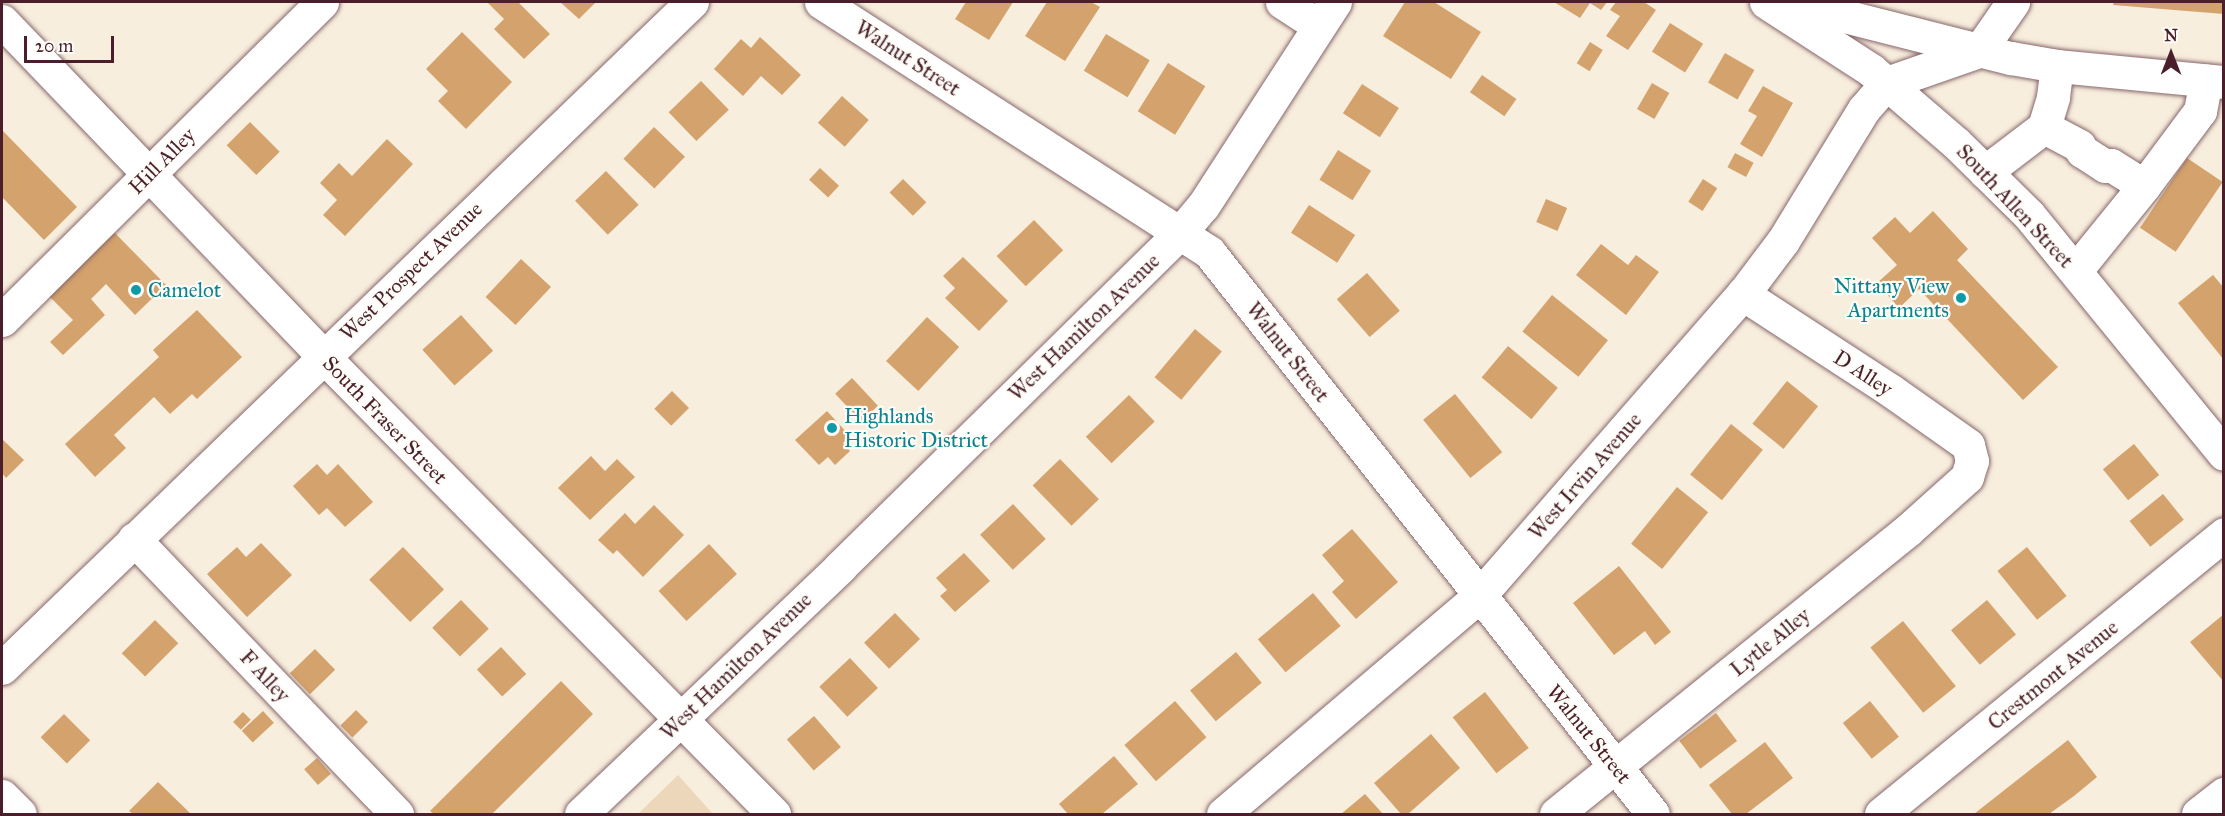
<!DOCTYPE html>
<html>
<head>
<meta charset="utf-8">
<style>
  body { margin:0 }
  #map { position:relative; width:2225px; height:816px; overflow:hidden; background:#f8eede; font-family:"IM FELL Great Primer",serif }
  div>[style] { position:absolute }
  .built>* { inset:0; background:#edd7ba }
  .building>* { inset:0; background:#d4a26c; transform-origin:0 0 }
  .roads { filter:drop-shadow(0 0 2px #87676a) drop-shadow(0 0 2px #87676a) }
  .minor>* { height:33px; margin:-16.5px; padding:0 16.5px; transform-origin:16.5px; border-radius:16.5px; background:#fff }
  .dots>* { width:16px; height:16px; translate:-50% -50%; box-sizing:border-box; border:3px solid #fdfcf7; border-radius:50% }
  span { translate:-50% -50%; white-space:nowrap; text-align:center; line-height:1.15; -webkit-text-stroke:4.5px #fdfcf7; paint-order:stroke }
  .street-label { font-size:21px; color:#4a1f2b }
  .culture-label { font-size:21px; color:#0d838f }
  .right { translate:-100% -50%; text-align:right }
  .left { translate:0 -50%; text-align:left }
  .frame { position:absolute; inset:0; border:3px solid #4a1f2b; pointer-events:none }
  .north { position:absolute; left:2141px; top:24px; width:60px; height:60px; -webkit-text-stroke:4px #fdfcf7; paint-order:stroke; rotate:0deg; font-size:16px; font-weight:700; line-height:24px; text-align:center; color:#4a1f2b }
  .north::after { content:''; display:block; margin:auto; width:21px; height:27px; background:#4a1f2b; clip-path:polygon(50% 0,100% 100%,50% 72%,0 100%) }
  .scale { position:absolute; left:24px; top:36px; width:90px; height:27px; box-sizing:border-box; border:3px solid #4a1f2b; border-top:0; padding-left:8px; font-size:18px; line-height:21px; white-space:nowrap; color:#4a1f2b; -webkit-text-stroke:4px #fdfcf7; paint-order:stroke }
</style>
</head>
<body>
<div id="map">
  <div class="built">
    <i style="clip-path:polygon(678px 775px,713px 814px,638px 814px)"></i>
  </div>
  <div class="building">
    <i style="clip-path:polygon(487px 2px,518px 2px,550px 34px,524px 59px,494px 29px,504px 19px)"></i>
    <i style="clip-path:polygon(560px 2px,596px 2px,579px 19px)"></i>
    <i style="clip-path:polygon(966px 2px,1013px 2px,989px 40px,955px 19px)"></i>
    <i style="clip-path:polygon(1047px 2px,1091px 2px,1100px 7px,1065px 61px,1025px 36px)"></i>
    <i style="clip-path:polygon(1405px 2px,1434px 2px,1481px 32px,1451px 79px,1383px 36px)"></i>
    <i style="clip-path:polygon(1554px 2px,1607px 2px,1601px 10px,1590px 3px,1580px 18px)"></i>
    <i style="clip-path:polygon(1616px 2px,1644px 2px,1656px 10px,1628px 50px,1606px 36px,1620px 16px,1610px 10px)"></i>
    <i style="clip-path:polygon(2114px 2px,2224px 2px,2224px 14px,2113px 5px)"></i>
    <i style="left:1670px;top:23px;width:39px;height:34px;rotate:32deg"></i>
    <i style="clip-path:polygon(462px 32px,512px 82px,466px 129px,438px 101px,448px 91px,426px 69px)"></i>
    <i style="left:1106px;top:34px;width:51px;height:43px;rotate:31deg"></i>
    <i style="clip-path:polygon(760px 37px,801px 75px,782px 95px,761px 76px,743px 96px,714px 69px,741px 39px,751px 48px)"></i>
    <i style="left:1590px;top:42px;width:15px;height:25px;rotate:32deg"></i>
    <i style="left:1725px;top:53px;width:34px;height:34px;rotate:30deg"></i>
    <i style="left:1168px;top:63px;width:44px;height:57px;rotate:32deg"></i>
    <i style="left:1482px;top:75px;width:42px;height:21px;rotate:35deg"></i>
    <i style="left:701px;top:81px;width:40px;height:45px;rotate:46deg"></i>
    <i style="left:1652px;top:83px;width:20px;height:30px;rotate:30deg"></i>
    <i style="left:1362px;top:84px;width:44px;height:35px;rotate:33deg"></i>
    <i style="clip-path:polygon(1763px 86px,1793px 103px,1762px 157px,1740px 144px,1757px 116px,1748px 111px)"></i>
    <i style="left:842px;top:96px;width:36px;height:36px;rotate:42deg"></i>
    <i style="left:250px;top:122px;width:42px;height:33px;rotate:45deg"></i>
    <i style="left:654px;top:127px;width:43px;height:44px;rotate:44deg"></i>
    <i style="clip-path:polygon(2px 130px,77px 207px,44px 240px,2px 197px)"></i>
    <i style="clip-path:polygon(387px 139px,413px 164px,345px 236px,323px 215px,337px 200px,320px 183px,339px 163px,352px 176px)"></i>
    <i style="left:1338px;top:150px;width:39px;height:35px;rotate:32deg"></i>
    <i style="left:1735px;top:153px;width:21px;height:16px;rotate:28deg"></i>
    <i style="left:2187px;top:158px;width:43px;height:84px;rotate:34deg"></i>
    <i style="left:820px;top:168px;width:26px;height:16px;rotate:43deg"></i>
    <i style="left:606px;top:171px;width:47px;height:43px;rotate:46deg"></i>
    <i style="left:903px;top:179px;width:33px;height:19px;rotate:45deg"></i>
    <i style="left:1703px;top:179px;width:17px;height:27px;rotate:33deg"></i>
    <i style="left:1546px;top:199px;width:23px;height:25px;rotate:23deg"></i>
    <i style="left:1309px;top:205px;width:55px;height:33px;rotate:33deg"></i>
    <i style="clip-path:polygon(1933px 211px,1968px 249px,1957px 260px,2058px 367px,2023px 400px,1919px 289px,1899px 308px,1877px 283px,1897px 265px,1872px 238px,1895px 217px,1910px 233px)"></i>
    <i style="left:1034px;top:220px;width:42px;height:52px;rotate:46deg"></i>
    <i style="clip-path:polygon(114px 232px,166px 285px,135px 315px,106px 284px,91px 299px,105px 315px,63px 355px,50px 342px,73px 320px,48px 295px)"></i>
    <i style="clip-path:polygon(1601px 244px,1628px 265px,1636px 255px,1659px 272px,1626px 315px,1576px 275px)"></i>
    <i style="clip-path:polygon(963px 257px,1008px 301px,979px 331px,945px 298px,955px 288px,943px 276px)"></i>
    <i style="left:521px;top:259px;width:41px;height:52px;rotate:43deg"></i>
    <i style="left:1367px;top:273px;width:50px;height:40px;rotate:49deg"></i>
    <i style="clip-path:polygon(2213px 275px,2224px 288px,2224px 360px,2178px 303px)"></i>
    <i style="left:1552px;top:295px;width:72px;height:47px;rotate:39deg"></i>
    <i style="clip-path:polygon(197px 310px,242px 357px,197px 399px,192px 394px,170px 414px,154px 397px,114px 435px,126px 448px,95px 477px,65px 444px,159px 357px,153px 350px)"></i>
    <i style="left:461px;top:315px;width:48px;height:52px;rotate:48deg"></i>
    <i style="left:927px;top:317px;width:44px;height:60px;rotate:43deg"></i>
    <i style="left:1195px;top:329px;width:35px;height:63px;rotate:40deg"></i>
    <i style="left:1508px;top:346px;width:65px;height:41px;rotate:40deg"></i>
    <i style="left:852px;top:378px;width:38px;height:23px;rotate:47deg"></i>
    <i style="left:1787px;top:381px;width:40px;height:55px;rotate:39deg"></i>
    <i style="left:672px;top:391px;width:24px;height:25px;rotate:45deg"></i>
    <i style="left:1455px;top:394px;width:75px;height:41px;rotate:51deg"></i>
    <i style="left:1129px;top:395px;width:37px;height:60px;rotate:46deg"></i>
    <i style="clip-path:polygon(827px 411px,850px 436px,843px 443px,850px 451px,835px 465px,828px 457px,819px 465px,795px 440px)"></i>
    <i style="left:1731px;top:424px;width:41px;height:65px;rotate:39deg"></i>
    <i style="clip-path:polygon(2px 439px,24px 460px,6px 478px,2px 473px)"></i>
    <i style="left:2134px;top:444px;width:40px;height:40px;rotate:51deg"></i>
    <i style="clip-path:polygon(591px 456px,605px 471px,617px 459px,635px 477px,590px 520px,558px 488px)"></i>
    <i style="left:1060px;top:459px;width:56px;height:38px;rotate:46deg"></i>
    <i style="clip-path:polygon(317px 464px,327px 475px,338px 464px,373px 502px,345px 527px,327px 508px,319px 515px,293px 486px)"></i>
    <i style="left:1677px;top:487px;width:40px;height:73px;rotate:39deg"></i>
    <i style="left:2163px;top:494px;width:33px;height:43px;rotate:51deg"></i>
    <i style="left:1013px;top:504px;width:48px;height:45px;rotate:47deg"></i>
    <i style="clip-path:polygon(654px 505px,684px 535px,643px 577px,617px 550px,613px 554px,598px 540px,625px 513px,635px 524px)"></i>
    <i style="clip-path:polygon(1352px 529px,1398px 582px,1356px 619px,1332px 592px,1344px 581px,1322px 555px)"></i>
    <i style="clip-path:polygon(261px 543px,292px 575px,247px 617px,207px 574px,237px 547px,246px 557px)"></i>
    <i style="left:709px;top:544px;width:41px;height:69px;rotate:47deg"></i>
    <i style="left:403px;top:547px;width:59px;height:47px;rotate:46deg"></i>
    <i style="left:2027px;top:547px;width:63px;height:38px;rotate:51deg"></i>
    <i style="clip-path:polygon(964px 553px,990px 581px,955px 612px,940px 596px,947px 590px,936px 578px)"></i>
    <i style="clip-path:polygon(1619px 566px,1671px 632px,1655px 645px,1645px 631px,1614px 655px,1573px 603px)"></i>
    <i style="left:1313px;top:593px;width:43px;height:72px;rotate:50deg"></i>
    <i style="left:461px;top:600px;width:40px;height:40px;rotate:46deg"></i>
    <i style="left:1987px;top:600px;width:45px;height:47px;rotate:50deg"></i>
    <i style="left:895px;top:613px;width:36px;height:43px;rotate:46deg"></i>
    <i style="clip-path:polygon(2224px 614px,2224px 682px,2190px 642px)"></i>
    <i style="left:155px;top:620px;width:33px;height:47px;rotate:45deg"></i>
    <i style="left:1903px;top:621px;width:84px;height:42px;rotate:51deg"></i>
    <i style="left:501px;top:647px;width:37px;height:33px;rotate:47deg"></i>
    <i style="left:315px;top:649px;width:29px;height:35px;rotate:46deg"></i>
    <i style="left:1236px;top:652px;width:40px;height:60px;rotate:50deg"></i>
    <i style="left:850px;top:658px;width:41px;height:42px;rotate:47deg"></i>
    <i style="clip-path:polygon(561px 681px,593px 714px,492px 814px,434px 814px,430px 811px)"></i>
    <i style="left:1485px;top:692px;width:71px;height:41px;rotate:52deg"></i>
    <i style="left:1175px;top:701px;width:48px;height:67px;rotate:49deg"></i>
    <i style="left:1870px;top:701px;width:46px;height:35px;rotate:51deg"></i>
    <i style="left:356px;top:710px;width:17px;height:22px;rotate:45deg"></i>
    <i style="left:263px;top:711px;width:16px;height:29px;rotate:47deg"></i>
    <i style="left:243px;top:712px;width:11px;height:14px;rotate:45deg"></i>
    <i style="left:1716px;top:713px;width:35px;height:46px;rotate:53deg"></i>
    <i style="left:64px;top:714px;width:37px;height:33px;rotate:45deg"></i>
    <i style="left:814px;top:716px;width:41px;height:36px;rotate:49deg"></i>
    <i style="clip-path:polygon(1431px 734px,1460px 768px,1408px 814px,1401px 814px,1374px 783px)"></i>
    <i style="clip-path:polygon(2068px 740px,2097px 777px,2074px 796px,2049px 814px,1974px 814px)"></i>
    <i style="clip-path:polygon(1765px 742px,1793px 778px,1746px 814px,1732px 814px,1709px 785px)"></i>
    <i style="clip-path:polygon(1114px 756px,1138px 784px,1102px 814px,1068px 814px,1059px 804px)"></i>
    <i style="left:317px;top:758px;width:21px;height:17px;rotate:49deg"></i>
    <i style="clip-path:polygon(158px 782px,191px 814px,133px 814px,129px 811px)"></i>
    <i style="clip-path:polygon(1365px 794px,1383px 814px,1341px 814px)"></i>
  </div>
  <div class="roads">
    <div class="minor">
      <i style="left:821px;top:2px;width:462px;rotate:32.8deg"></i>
      <i style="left:1209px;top:252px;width:716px;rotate:51.69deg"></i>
      <i style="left:1282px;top:2px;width:44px;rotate:33deg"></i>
      <i style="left:1766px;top:2px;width:125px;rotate:32.9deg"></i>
      <i style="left:1871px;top:70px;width:112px;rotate:40.7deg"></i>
      <i style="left:1956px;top:143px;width:103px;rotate:44.6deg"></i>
      <i style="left:2029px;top:215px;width:308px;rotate:50.8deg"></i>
      <i style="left:1789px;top:2px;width:229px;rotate:14.2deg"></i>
      <i style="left:2011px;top:58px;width:47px;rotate:9.9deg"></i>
      <i style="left:2057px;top:66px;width:168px;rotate:5.5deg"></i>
      <i style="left:2px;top:21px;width:464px;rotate:46.2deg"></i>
      <i style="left:323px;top:356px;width:643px;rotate:45.44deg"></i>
      <i style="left:1979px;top:51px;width:60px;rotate:-55.2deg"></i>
      <i style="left:2044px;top:127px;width:40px;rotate:28deg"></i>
      <i style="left:2079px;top:146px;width:6px;rotate:59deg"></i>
      <i style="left:2082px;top:151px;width:27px;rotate:33deg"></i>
      <i style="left:2105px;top:166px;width:6px;rotate:-9deg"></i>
      <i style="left:2111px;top:165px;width:39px;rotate:32deg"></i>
      <i style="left:1985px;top:172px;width:74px;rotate:-37.3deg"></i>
      <i style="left:2044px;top:127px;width:31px;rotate:-73deg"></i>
      <i style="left:2053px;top:97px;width:31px;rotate:-83deg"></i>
      <i style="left:2076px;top:270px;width:108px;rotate:-51deg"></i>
      <i style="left:2144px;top:186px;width:94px;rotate:-53.3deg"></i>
      <i style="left:2200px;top:111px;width:31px;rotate:-79deg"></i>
      <i style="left:2px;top:320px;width:451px;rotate:-44.8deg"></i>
      <i style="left:134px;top:539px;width:381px;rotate:46.3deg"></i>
      <i style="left:2px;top:668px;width:959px;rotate:-43.99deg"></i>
      <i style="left:2px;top:796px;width:25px;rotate:45deg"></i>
      <i style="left:581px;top:814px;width:358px;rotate:-43.6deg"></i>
      <i style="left:840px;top:567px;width:477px;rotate:-44.5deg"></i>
      <i style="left:1180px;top:233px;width:35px;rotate:-50deg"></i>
      <i style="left:1203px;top:206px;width:243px;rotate:-57.1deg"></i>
      <i style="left:1223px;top:814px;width:338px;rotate:-40.4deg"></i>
      <i style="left:1480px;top:595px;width:400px;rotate:-48.9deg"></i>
      <i style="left:1743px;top:294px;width:66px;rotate:-53deg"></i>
      <i style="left:1783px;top:241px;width:155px;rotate:-58.5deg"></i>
      <i style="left:1864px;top:109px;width:35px;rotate:-49deg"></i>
      <i style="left:1887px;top:83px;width:97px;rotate:-19.2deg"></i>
      <i style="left:1556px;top:814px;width:452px;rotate:-38.9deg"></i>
      <i style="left:1908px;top:530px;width:79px;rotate:-41.9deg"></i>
      <i style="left:1967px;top:477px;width:17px;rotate:-73deg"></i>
      <i style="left:1972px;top:461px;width:16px;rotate:-104deg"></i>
      <i style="left:1968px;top:445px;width:95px;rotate:-144.8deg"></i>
      <i style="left:1890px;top:390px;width:176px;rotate:-146.9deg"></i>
      <i style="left:1881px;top:814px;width:443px;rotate:-39.2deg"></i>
      <i style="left:2198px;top:814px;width:33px;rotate:-38deg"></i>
    </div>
  </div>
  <div class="dots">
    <i style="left:136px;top:290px;background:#0f9aa8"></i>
    <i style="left:1961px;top:298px;background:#0f9aa8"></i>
    <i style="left:832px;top:428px;background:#0f9aa8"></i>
  </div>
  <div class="street-label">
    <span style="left:908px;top:58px;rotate:33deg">Walnut Street</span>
    <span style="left:162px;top:161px;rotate:-45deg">Hill Alley</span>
    <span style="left:2015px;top:206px;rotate:47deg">South Allen Street</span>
    <span style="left:411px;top:271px;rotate:-44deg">West Prospect Avenue</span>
    <span style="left:1084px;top:327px;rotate:-44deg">West Hamilton Avenue</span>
    <span style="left:1288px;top:352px;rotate:52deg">Walnut Street</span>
    <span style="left:1863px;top:373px;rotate:33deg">D Alley</span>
    <span style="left:385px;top:420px;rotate:46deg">South Fraser Street</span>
    <span style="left:1585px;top:476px;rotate:-49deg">West Irvin Avenue</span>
    <span style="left:1770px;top:642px;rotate:-39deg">Lytle Alley</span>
    <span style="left:736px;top:666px;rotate:-44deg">West Hamilton Avenue</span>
    <span style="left:2053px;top:675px;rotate:-39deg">Crestmont Avenue</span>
    <span style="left:265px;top:676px;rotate:47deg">F Alley</span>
    <span style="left:1589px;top:734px;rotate:51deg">Walnut Street</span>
  </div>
  <div class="culture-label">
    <span class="right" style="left:1949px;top:298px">Nittany View<br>Apartments</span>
    <span class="left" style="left:148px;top:290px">Camelot</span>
    <span class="left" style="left:844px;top:428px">Highlands<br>Historic District</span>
  </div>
  <div class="frame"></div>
  <div class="north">N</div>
  <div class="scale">20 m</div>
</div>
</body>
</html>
